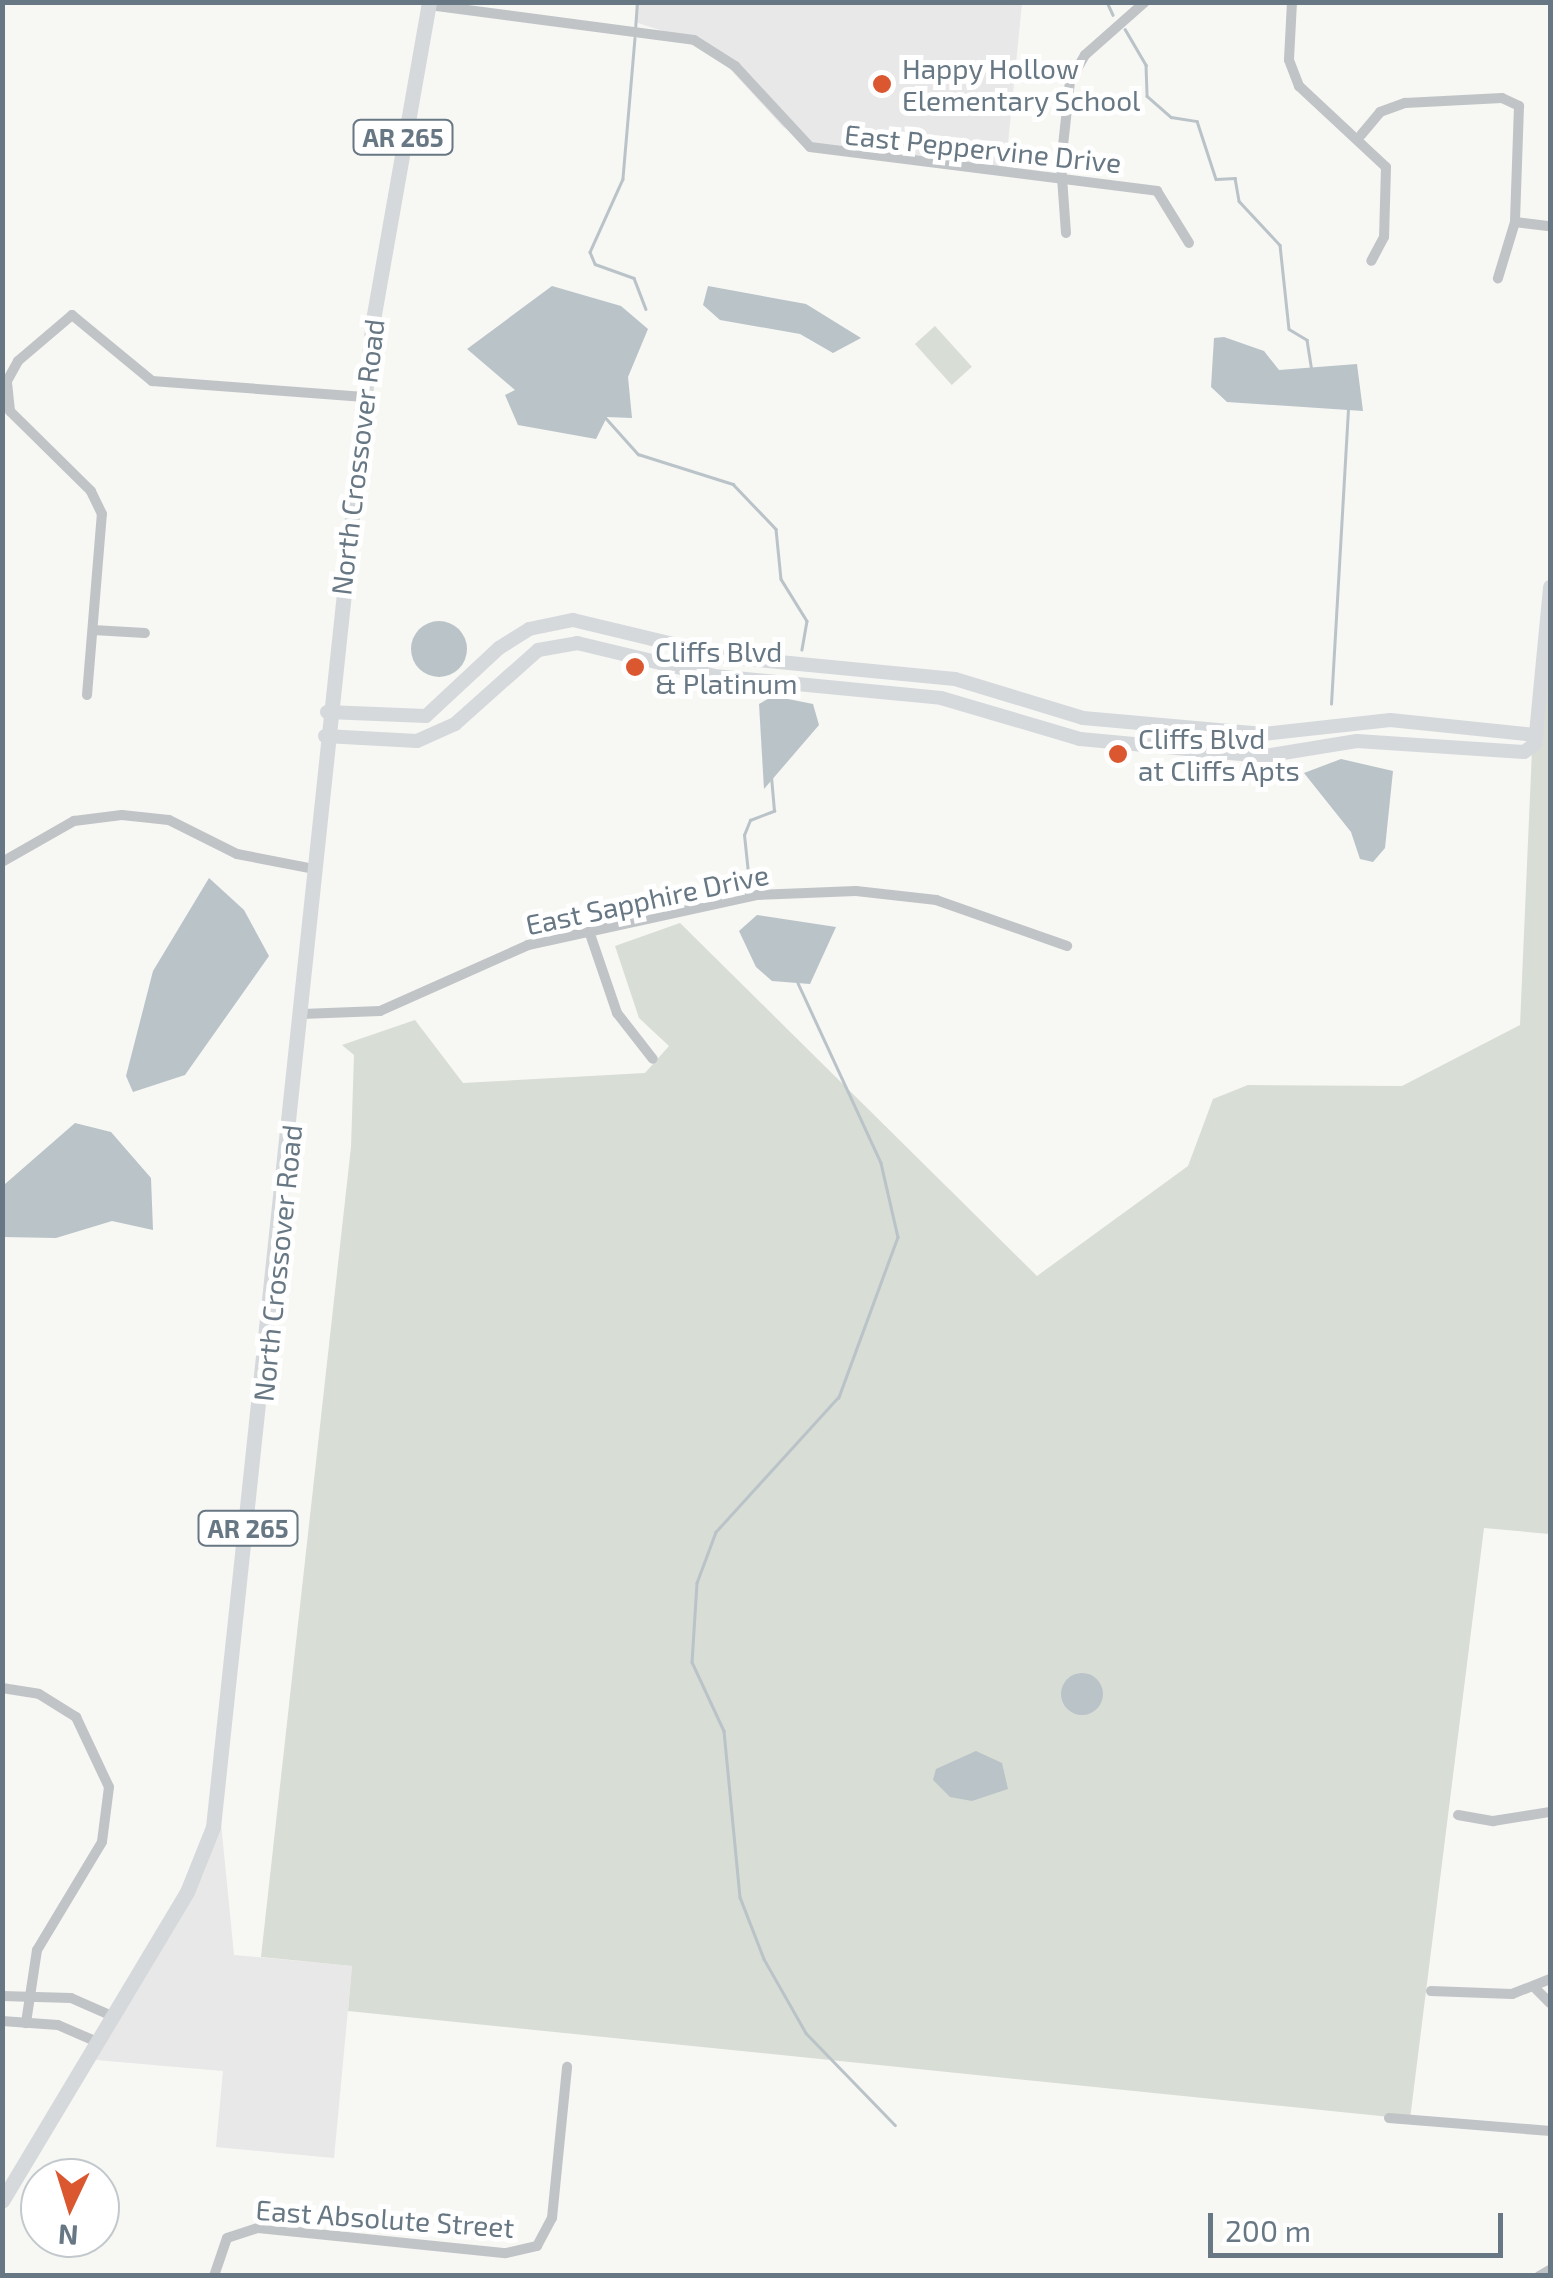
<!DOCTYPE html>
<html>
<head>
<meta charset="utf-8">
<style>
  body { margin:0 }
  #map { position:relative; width:1553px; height:2278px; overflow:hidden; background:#f7f7f4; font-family:"Exo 2",sans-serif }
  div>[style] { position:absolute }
  .built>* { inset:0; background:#e7e8e7 }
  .green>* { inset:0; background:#d8ddd5; transform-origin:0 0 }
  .water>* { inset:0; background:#b9c3c8 }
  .round { border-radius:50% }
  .stream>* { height:2.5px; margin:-1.25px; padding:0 1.25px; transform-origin:1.25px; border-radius:1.25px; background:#b9c3c8 }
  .street>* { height:10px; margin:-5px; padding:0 5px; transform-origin:5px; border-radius:5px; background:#c0c4c7 }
  .secondary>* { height:14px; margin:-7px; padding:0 7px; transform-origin:7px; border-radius:7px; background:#d5d9dc }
  .primary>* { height:15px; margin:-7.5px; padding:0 7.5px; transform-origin:7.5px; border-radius:7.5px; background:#d5d9dc }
  .dots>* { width:28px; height:28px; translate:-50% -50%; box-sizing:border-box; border:5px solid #fff; border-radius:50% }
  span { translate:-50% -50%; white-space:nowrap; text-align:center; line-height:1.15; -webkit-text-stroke:10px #fff; paint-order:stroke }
  .shield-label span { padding:2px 8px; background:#fff; border:2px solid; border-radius:8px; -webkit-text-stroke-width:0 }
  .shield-label { font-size:25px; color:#677783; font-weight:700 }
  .poi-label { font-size:28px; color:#677783 }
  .left { translate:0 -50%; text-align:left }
  .street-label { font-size:28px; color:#677783 }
  .frame { position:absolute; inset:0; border:5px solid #677783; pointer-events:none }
  .north { position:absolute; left:20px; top:2158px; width:100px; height:100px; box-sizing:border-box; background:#fff; border:2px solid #c2c9cd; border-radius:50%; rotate:184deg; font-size:28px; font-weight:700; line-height:40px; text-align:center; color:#677783 }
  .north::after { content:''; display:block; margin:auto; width:35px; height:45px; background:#da5730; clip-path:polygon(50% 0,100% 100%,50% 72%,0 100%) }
  .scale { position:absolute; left:1208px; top:2213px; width:295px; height:45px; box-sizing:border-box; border:5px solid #677783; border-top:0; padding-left:12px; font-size:30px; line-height:35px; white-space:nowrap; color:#677783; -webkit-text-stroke:8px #fff; paint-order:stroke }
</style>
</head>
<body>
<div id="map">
  <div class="built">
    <i style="clip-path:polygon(637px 3px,1022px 3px,1005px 173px,827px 153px,783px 127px,709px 46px,635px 22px)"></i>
    <i style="clip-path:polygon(218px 1793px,234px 1955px,352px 1966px,334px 2158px,216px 2147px,223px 2071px,85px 2059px,187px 1892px)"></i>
  </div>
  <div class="green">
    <i style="left:935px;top:326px;width:55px;height:27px;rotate:48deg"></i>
    <i style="clip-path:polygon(1550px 587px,1550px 1534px,1484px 1528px,1410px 2119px,348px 2011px,352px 1966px,261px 1957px,351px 1147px,354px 1055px,342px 1045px,415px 1020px,463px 1083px,645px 1073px,669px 1046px,639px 1018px,615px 946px,680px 923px,1037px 1276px,1188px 1166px,1213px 1099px,1248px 1085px,1402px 1086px,1520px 1025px,1532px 750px)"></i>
  </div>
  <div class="water">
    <i style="clip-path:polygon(552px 286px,621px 306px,648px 329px,628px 377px,632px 418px,607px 417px,596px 439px,518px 425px,505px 395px,515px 390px,467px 349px)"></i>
    <i style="clip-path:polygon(708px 286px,806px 304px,861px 338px,833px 353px,800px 334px,720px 320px,703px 305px)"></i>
    <i style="clip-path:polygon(1224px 337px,1264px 351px,1279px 370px,1357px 364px,1363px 411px,1227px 402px,1211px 387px,1214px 338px)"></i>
    <i class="round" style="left:411px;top:621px;width:56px;height:56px"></i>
    <i style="clip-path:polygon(773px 696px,813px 704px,819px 725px,764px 789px,759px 704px)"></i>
    <i style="clip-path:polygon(1341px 759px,1393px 771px,1385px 848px,1373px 862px,1360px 859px,1351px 832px,1304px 773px)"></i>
    <i style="clip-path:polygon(209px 878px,244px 910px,269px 956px,185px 1075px,133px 1092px,126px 1076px,153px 971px)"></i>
    <i style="clip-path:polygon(757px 915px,836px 927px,810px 984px,772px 981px,756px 967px,739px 931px)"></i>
    <i style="clip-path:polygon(75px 1123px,111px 1132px,151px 1178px,153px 1230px,112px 1221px,56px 1238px,3px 1237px,5px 1184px)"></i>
    <i class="round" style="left:1061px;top:1673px;width:42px;height:42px"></i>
    <i style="clip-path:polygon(976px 1751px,1002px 1763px,1008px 1789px,972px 1801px,950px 1797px,933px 1780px,936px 1769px)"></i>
  </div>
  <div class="stream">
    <i style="left:1107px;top:2px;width:14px;rotate:65deg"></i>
    <i style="left:1125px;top:29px;width:42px;rotate:59.7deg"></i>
    <i style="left:1146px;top:65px;width:31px;rotate:88deg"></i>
    <i style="left:1147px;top:96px;width:32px;rotate:41deg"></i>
    <i style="left:1171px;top:117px;width:26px;rotate:9deg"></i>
    <i style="left:1197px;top:121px;width:61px;rotate:71.9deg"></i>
    <i style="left:1216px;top:179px;width:19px;rotate:-3deg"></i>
    <i style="left:1235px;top:178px;width:23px;rotate:80deg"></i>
    <i style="left:1239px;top:201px;width:60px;rotate:47deg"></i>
    <i style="left:1280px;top:245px;width:84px;rotate:83.9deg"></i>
    <i style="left:1289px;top:329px;width:21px;rotate:31deg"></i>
    <i style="left:1307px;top:340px;width:32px;rotate:81deg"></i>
    <i style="left:635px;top:30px;width:28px;rotate:-86deg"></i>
    <i style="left:635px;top:38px;width:142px;rotate:94.9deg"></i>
    <i style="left:623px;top:179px;width:80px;rotate:114.3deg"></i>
    <i style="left:590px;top:252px;width:13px;rotate:67deg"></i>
    <i style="left:595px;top:264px;width:41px;rotate:19.7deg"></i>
    <i style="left:634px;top:278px;width:33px;rotate:69deg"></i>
    <i style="left:605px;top:417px;width:50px;rotate:48.3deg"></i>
    <i style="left:638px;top:454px;width:100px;rotate:17.5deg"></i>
    <i style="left:733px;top:484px;width:62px;rotate:46.3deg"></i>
    <i style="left:776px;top:529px;width:50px;rotate:84.3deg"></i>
    <i style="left:781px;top:579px;width:49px;rotate:58.2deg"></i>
    <i style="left:807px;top:621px;width:29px;rotate:100deg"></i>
    <i style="left:1331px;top:704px;width:295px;rotate:-86.7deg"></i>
    <i style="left:748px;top:873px;width:38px;rotate:-96deg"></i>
    <i style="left:744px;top:835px;width:16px;rotate:-68deg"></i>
    <i style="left:750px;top:820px;width:26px;rotate:-21deg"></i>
    <i style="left:774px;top:811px;width:37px;rotate:-95deg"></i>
    <i style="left:798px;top:983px;width:198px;rotate:65.2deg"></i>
    <i style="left:881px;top:1163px;width:76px;rotate:77.1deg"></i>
    <i style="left:898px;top:1237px;width:171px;rotate:110.2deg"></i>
    <i style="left:839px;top:1397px;width:183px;rotate:132.3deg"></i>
    <i style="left:716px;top:1532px;width:54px;rotate:110.4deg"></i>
    <i style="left:697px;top:1583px;width:79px;rotate:93.6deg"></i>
    <i style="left:692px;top:1662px;width:76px;rotate:65.1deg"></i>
    <i style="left:724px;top:1731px;width:167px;rotate:84.5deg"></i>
    <i style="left:740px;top:1897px;width:66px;rotate:68.8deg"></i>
    <i style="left:764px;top:1959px;width:85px;rotate:60.4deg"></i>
    <i style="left:806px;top:2033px;width:128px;rotate:45.9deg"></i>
  </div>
  <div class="street">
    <i style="left:1292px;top:2px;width:58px;rotate:93deg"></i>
    <i style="left:1289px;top:60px;width:28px;rotate:69deg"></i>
    <i style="left:1299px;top:86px;width:119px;rotate:43deg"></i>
    <i style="left:1386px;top:167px;width:70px;rotate:91.6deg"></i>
    <i style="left:1384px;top:237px;width:27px;rotate:118deg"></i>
    <i style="left:429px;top:5px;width:267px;rotate:7.5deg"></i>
    <i style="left:694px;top:40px;width:49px;rotate:32.4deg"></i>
    <i style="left:735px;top:66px;width:110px;rotate:47.2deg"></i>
    <i style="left:810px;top:147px;width:350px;rotate:7.2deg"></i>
    <i style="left:1157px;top:191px;width:61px;rotate:58.4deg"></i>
    <i style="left:1361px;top:135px;width:30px;rotate:-50deg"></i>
    <i style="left:1380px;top:112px;width:27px;rotate:-20deg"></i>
    <i style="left:1405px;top:103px;width:97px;rotate:-3deg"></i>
    <i style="left:1502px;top:98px;width:19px;rotate:25deg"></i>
    <i style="left:1519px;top:106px;width:116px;rotate:92deg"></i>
    <i style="left:1515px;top:222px;width:59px;rotate:106.9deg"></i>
    <i style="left:1515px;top:222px;width:35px;rotate:7deg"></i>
    <i style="left:1066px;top:233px;width:69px;rotate:-94.1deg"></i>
    <i style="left:1061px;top:164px;width:83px;rotate:-83.8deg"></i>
    <i style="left:1070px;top:81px;width:30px;rotate:-60deg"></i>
    <i style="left:1085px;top:55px;width:80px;rotate:-41.5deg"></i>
    <i style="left:93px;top:630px;width:52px;rotate:3.3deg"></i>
    <i style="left:87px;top:695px;width:182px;rotate:-85.3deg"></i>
    <i style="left:102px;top:514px;width:25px;rotate:-116deg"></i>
    <i style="left:91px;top:491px;width:114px;rotate:-135.4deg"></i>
    <i style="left:10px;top:411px;width:30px;rotate:-96deg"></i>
    <i style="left:7px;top:381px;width:23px;rotate:-61deg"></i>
    <i style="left:18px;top:361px;width:71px;rotate:-40.4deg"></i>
    <i style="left:72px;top:315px;width:104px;rotate:39.5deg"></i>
    <i style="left:152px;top:381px;width:213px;rotate:4.3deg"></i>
    <i style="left:2px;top:862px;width:83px;rotate:-29.7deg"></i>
    <i style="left:74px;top:821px;width:48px;rotate:-7.1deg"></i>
    <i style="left:122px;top:815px;width:47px;rotate:6.1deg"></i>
    <i style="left:169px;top:820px;width:76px;rotate:26.6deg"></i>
    <i style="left:237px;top:854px;width:78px;rotate:11deg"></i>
    <i style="left:589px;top:931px;width:87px;rotate:71.1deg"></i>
    <i style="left:617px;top:1013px;width:58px;rotate:52deg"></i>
    <i style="left:302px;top:1014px;width:78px;rotate:-2.2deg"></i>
    <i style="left:380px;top:1011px;width:162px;rotate:-24deg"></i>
    <i style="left:528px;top:945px;width:235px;rotate:-12.3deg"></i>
    <i style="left:758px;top:895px;width:98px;rotate:-2.3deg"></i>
    <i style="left:856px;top:891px;width:81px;rotate:6.4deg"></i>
    <i style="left:936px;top:900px;width:139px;rotate:19.3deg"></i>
    <i style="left:2px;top:1688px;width:37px;rotate:9deg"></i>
    <i style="left:39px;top:1694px;width:44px;rotate:31.9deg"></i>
    <i style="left:76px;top:1717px;width:77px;rotate:64.8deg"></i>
    <i style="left:109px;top:1787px;width:55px;rotate:97.3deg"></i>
    <i style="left:102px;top:1842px;width:126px;rotate:121deg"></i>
    <i style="left:37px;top:1950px;width:74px;rotate:98.6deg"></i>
    <i style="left:1458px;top:1815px;width:36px;rotate:10deg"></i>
    <i style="left:1493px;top:1821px;width:58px;rotate:-9deg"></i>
    <i style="left:1536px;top:1989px;width:20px;rotate:45deg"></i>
    <i style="left:1431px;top:1991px;width:81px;rotate:2.1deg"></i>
    <i style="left:1512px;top:1994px;width:41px;rotate:-21.5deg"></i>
    <i style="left:2px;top:1996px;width:69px;rotate:1.7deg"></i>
    <i style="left:71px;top:1998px;width:43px;rotate:23.6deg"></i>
    <i style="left:2px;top:2021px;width:56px;rotate:4.1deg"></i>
    <i style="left:58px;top:2025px;width:40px;rotate:23.4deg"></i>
    <i style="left:1389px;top:2118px;width:162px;rotate:4.6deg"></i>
    <i style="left:214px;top:2276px;width:40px;rotate:-71.1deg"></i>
    <i style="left:227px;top:2238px;width:33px;rotate:-18deg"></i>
    <i style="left:258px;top:2228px;width:249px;rotate:5.8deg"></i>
    <i style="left:506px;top:2253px;width:32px;rotate:-13deg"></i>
    <i style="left:537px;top:2246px;width:32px;rotate:-62deg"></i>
    <i style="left:552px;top:2218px;width:152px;rotate:-84.3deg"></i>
    <i style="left:1539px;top:2276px;width:13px;rotate:-29deg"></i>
  </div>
  <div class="secondary">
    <i style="left:327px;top:712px;width:99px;rotate:2.3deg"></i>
    <i style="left:426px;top:716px;width:100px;rotate:-43deg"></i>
    <i style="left:499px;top:648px;width:36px;rotate:-32deg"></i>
    <i style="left:529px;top:629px;width:45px;rotate:-11.6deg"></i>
    <i style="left:573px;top:620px;width:158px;rotate:13.5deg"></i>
    <i style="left:727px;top:657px;width:229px;rotate:5.5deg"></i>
    <i style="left:955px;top:679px;width:134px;rotate:16.9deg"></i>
    <i style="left:1083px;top:718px;width:181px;rotate:5.1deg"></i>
    <i style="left:1263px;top:734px;width:128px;rotate:-6.3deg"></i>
    <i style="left:1390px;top:720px;width:147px;rotate:5.9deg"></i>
    <i style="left:325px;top:736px;width:92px;rotate:3.1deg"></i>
    <i style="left:417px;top:741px;width:42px;rotate:-24.1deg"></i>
    <i style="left:455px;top:724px;width:111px;rotate:-41.7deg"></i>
    <i style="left:538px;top:650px;width:40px;rotate:-10deg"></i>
    <i style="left:577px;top:643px;width:141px;rotate:13.5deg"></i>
    <i style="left:714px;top:676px;width:228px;rotate:5.5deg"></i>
    <i style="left:941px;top:698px;width:145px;rotate:16.4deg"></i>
    <i style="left:1080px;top:739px;width:186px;rotate:5.3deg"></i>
    <i style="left:1265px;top:756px;width:93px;rotate:-9.3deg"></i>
    <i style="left:1357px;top:741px;width:167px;rotate:3.8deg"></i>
    <i style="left:1524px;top:752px;width:14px;rotate:-36deg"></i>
    <i style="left:1535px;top:744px;width:158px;rotate:-84.5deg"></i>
  </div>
  <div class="primary">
    <i style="left:2px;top:2201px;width:360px;rotate:-59.1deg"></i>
    <i style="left:187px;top:1892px;width:70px;rotate:-68.2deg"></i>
    <i style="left:213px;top:1827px;width:1515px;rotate:-83.94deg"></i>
    <i style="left:373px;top:320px;width:323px;rotate:-80deg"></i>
  </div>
  <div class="dots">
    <i style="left:882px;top:84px;background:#da5730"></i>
    <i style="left:635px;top:667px;background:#da5730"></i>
    <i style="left:1118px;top:754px;background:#da5730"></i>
  </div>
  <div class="shield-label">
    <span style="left:403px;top:137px">AR 265</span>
    <span style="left:248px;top:1528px">AR 265</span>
  </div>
  <div class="poi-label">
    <span class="left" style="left:902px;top:84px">Happy Hollow<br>Elementary School</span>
    <span class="left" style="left:655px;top:667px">Cliffs Blvd<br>&amp; Platinum</span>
    <span class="left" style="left:1138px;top:754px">Cliffs Blvd<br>at Cliffs Apts</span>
  </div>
  <div class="street-label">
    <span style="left:983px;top:148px;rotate:6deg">East Peppervine Drive</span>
    <span style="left:357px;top:457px;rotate:-83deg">North Crossover Road</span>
    <span style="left:647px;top:899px;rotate:-12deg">East Sapphire Drive</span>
    <span style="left:277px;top:1263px;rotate:-84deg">North Crossover Road</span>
    <span style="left:385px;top:2218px;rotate:4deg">East Absolute Street</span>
  </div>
  <div class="frame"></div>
  <div class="north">N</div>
  <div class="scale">200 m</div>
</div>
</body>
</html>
